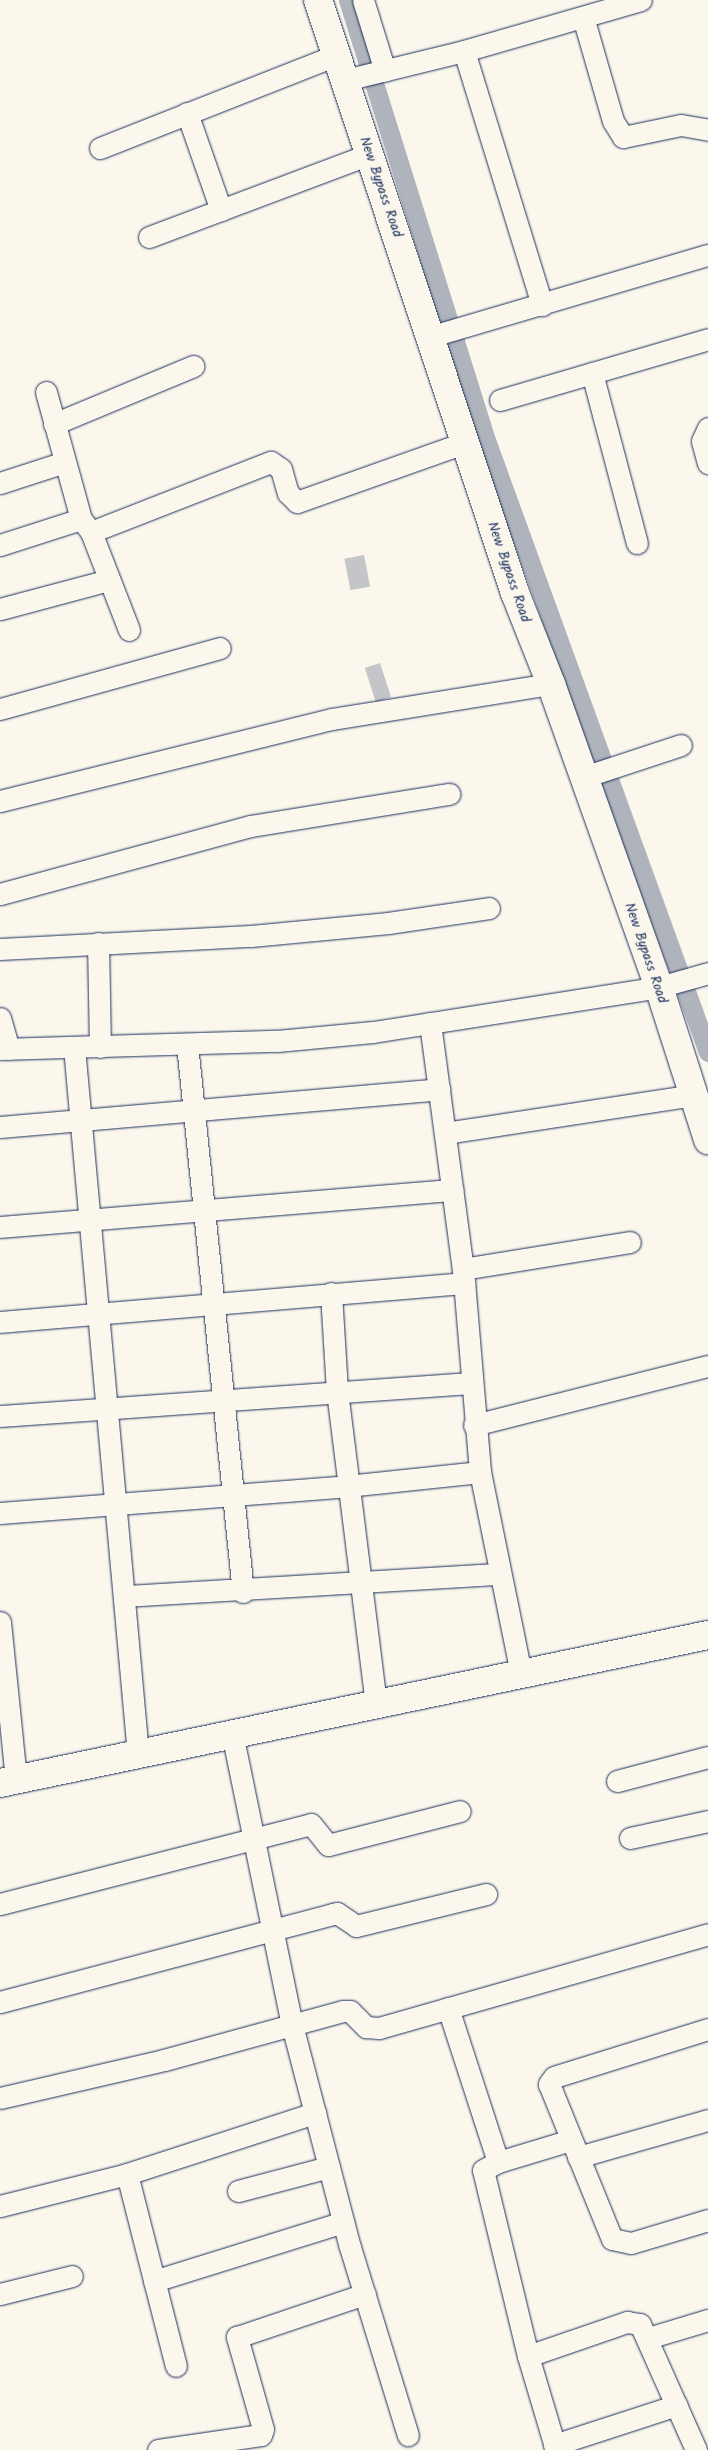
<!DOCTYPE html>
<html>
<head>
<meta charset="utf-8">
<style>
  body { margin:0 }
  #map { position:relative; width:708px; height:2450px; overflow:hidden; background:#fbf7ec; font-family:Kalam,sans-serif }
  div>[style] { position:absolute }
  .canal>* { height:19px; margin:-9.5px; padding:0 9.5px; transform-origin:9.5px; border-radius:9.5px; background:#afb3bb }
  .building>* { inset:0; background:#c3c5c9; transform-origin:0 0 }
  .roads { filter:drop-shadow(0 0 1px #1b2f5e) drop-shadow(0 0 1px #1b2f5e) }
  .street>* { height:21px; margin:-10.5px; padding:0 10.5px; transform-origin:10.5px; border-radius:10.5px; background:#fbf7ec }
  .secondary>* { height:28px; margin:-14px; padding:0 14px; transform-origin:14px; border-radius:14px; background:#fbf7ec }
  span { translate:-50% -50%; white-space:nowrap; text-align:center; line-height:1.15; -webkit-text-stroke:5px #fbf7ec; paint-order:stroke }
  .street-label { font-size:14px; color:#1b2f5e }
</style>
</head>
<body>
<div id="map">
  <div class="canal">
    <i style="left:348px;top:0;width:461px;rotate:72.6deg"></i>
    <i style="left:486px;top:440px;width:651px;rotate:70.06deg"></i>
  </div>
  <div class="building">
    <i style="left:364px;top:555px;width:32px;height:20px;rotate:79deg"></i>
    <i style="left:380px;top:663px;width:36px;height:16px;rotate:72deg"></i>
  </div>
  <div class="roads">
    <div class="street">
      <i style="left:363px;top:0;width:74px;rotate:72.8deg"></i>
      <i style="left:583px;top:17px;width:108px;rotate:73.9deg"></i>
      <i style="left:613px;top:121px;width:19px;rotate:58deg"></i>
      <i style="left:623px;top:137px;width:59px;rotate:-11.7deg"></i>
      <i style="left:681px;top:125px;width:27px;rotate:10deg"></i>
      <i style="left:464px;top:51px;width:266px;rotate:72.9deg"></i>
      <i style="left:345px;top:80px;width:122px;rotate:-13.7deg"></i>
      <i style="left:464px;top:51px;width:184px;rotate:-16.1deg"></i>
      <i style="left:187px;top:113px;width:103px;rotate:70.7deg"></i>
      <i style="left:100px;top:148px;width:254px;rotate:-21.5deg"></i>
      <i style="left:149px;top:237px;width:236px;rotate:-20.6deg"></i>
      <i style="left:432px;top:336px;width:288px;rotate:-16.4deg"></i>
      <i style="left:592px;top:373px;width:176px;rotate:75.2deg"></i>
      <i style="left:46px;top:392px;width:132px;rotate:74.6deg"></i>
      <i style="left:81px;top:519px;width:16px;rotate:52deg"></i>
      <i style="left:91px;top:532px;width:193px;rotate:-21.3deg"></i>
      <i style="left:271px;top:462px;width:12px;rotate:35deg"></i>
      <i style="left:281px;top:469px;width:25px;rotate:74deg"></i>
      <i style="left:288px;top:493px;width:13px;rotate:45deg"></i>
      <i style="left:297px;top:502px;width:179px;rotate:-19.5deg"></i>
      <i style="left:500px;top:400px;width:217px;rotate:-16.3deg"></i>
      <i style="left:54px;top:424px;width:151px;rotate:-22.6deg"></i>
      <i style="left:708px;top:428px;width:14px;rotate:115deg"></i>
      <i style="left:702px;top:441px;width:23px;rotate:75deg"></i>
      <i style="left:0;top:483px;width:68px;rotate:-17.9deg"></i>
      <i style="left:91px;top:532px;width:105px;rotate:68.8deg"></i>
      <i style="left:0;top:545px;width:85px;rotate:-17.8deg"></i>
      <i style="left:0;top:609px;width:113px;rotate:-14.9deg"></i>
      <i style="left:0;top:709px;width:228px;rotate:-15.5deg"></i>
      <i style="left:584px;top:777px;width:102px;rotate:-18.3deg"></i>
      <i style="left:0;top:801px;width:342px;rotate:-13.9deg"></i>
      <i style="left:332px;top:719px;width:222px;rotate:-9.1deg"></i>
      <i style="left:0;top:894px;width:260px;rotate:-15.2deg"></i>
      <i style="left:251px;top:826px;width:201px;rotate:-9.2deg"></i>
      <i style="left:98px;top:943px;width:104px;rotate:88.9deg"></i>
      <i style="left:0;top:949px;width:251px;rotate:-3deg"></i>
      <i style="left:251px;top:936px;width:138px;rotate:-5.4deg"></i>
      <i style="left:388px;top:923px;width:102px;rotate:-8.4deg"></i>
      <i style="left:0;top:1018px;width:32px;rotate:74deg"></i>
      <i style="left:430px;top:1023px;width:248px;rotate:82.4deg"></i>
      <i style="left:463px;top:1269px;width:204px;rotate:85.2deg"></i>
      <i style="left:480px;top:1472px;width:205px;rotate:78.5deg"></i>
      <i style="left:187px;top:1044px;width:551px;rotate:84.17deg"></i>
      <i style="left:74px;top:1047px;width:710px;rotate:84.83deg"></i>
      <i style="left:0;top:1049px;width:277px;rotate:-1.7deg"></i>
      <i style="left:277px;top:1041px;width:96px;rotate:-5.4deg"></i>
      <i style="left:373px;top:1032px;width:290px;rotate:-8.9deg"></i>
      <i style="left:659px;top:987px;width:51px;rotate:-15.9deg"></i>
      <i style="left:0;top:1127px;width:441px;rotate:-4.9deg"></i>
      <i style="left:445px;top:1133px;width:251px;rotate:-8.7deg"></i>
      <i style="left:0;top:1227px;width:454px;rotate:-4.7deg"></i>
      <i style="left:463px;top:1269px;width:169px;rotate:-9.2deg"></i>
      <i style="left:331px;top:1293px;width:98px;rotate:86.5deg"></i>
      <i style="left:337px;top:1391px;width:313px;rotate:82.9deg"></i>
      <i style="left:0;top:1322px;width:466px;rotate:-4.8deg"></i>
      <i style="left:0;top:1416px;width:472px;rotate:-4deg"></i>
      <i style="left:474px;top:1425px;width:241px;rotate:-14.2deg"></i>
      <i style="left:0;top:1513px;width:348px;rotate:-4.4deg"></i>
      <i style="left:347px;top:1486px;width:134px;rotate:-6deg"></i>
      <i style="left:125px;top:1596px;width:374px;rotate:-3.4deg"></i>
      <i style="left:0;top:1622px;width:159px;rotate:84.2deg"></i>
      <i style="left:232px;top:1733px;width:298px;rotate:78.4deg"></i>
      <i style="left:292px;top:2025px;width:229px;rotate:75.4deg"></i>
      <i style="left:350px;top:2247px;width:197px;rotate:72.9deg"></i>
      <i style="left:617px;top:1781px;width:94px;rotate:-14.8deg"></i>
      <i style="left:630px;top:1838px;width:80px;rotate:-12.3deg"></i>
      <i style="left:0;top:1904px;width:321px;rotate:-14.4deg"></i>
      <i style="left:311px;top:1824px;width:27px;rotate:51deg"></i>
      <i style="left:328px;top:1845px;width:136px;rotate:-14.4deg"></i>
      <i style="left:0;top:2002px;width:343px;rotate:-14.8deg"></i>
      <i style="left:332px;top:1914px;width:5px;rotate:-11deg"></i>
      <i style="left:337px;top:1913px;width:23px;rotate:34deg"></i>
      <i style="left:356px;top:1926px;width:134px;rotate:-13.8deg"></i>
      <i style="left:448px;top:2008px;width:162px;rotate:72deg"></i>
      <i style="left:708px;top:2029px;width:161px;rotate:162.7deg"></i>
      <i style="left:554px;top:2077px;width:9px;rotate:126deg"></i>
      <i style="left:549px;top:2084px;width:167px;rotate:67.9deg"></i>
      <i style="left:612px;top:2239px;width:19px;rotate:12deg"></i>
      <i style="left:631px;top:2243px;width:80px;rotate:-16.6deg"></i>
      <i style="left:0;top:2098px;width:168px;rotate:-13deg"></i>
      <i style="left:164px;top:2060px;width:186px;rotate:-15.3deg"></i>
      <i style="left:343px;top:2011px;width:7px"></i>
      <i style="left:350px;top:2011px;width:23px;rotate:45deg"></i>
      <i style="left:366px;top:2027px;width:13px;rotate:4deg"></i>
      <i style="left:379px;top:2028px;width:342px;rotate:-15.9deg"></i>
      <i style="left:578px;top:2157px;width:135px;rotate:-15.9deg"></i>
      <i style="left:127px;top:2174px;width:198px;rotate:75.7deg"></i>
      <i style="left:238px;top:2191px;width:94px;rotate:-14.8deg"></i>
      <i style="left:0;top:2206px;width:131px;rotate:-14.1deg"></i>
      <i style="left:127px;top:2174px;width:198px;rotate:-18deg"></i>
      <i style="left:154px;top:2281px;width:198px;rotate:-17.3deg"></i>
      <i style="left:0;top:2294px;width:74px;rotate:-14deg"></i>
      <i style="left:648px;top:2338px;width:63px;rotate:-16.7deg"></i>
      <i style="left:528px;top:2356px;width:105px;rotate:-19deg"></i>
      <i style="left:627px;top:2322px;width:13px;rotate:9deg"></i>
      <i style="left:640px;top:2324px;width:138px;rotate:66deg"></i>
      <i style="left:554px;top:2445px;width:129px;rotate:-18deg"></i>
      <i style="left:158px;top:2450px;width:104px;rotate:-8.3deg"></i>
      <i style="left:261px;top:2435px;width:6px;rotate:-72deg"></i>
      <i style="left:263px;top:2429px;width:96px;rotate:-105.8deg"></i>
      <i style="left:237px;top:2337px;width:135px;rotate:-18.6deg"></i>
      <i style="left:556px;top:2450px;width:98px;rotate:-106.6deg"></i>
      <i style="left:528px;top:2356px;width:191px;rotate:-103.6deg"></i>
      <i style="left:483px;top:2170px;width:17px;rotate:-28deg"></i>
      <i style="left:498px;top:2162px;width:76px;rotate:-16.8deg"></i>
    </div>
    <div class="secondary">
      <i style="left:318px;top:0;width:625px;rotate:71.62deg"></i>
      <i style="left:515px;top:593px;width:98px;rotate:68.4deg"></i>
      <i style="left:551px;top:684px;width:322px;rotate:70.4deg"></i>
      <i style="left:659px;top:987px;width:161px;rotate:72.2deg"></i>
      <i style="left:0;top:1783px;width:723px;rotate:-11.81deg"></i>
    </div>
  </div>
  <div class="street-label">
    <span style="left:381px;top:187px;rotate:71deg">New Bypass Road</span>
    <span style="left:509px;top:572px;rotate:71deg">New Bypass Road</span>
    <span style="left:646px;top:953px;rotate:71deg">New Bypass Road</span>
  </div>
</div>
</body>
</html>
